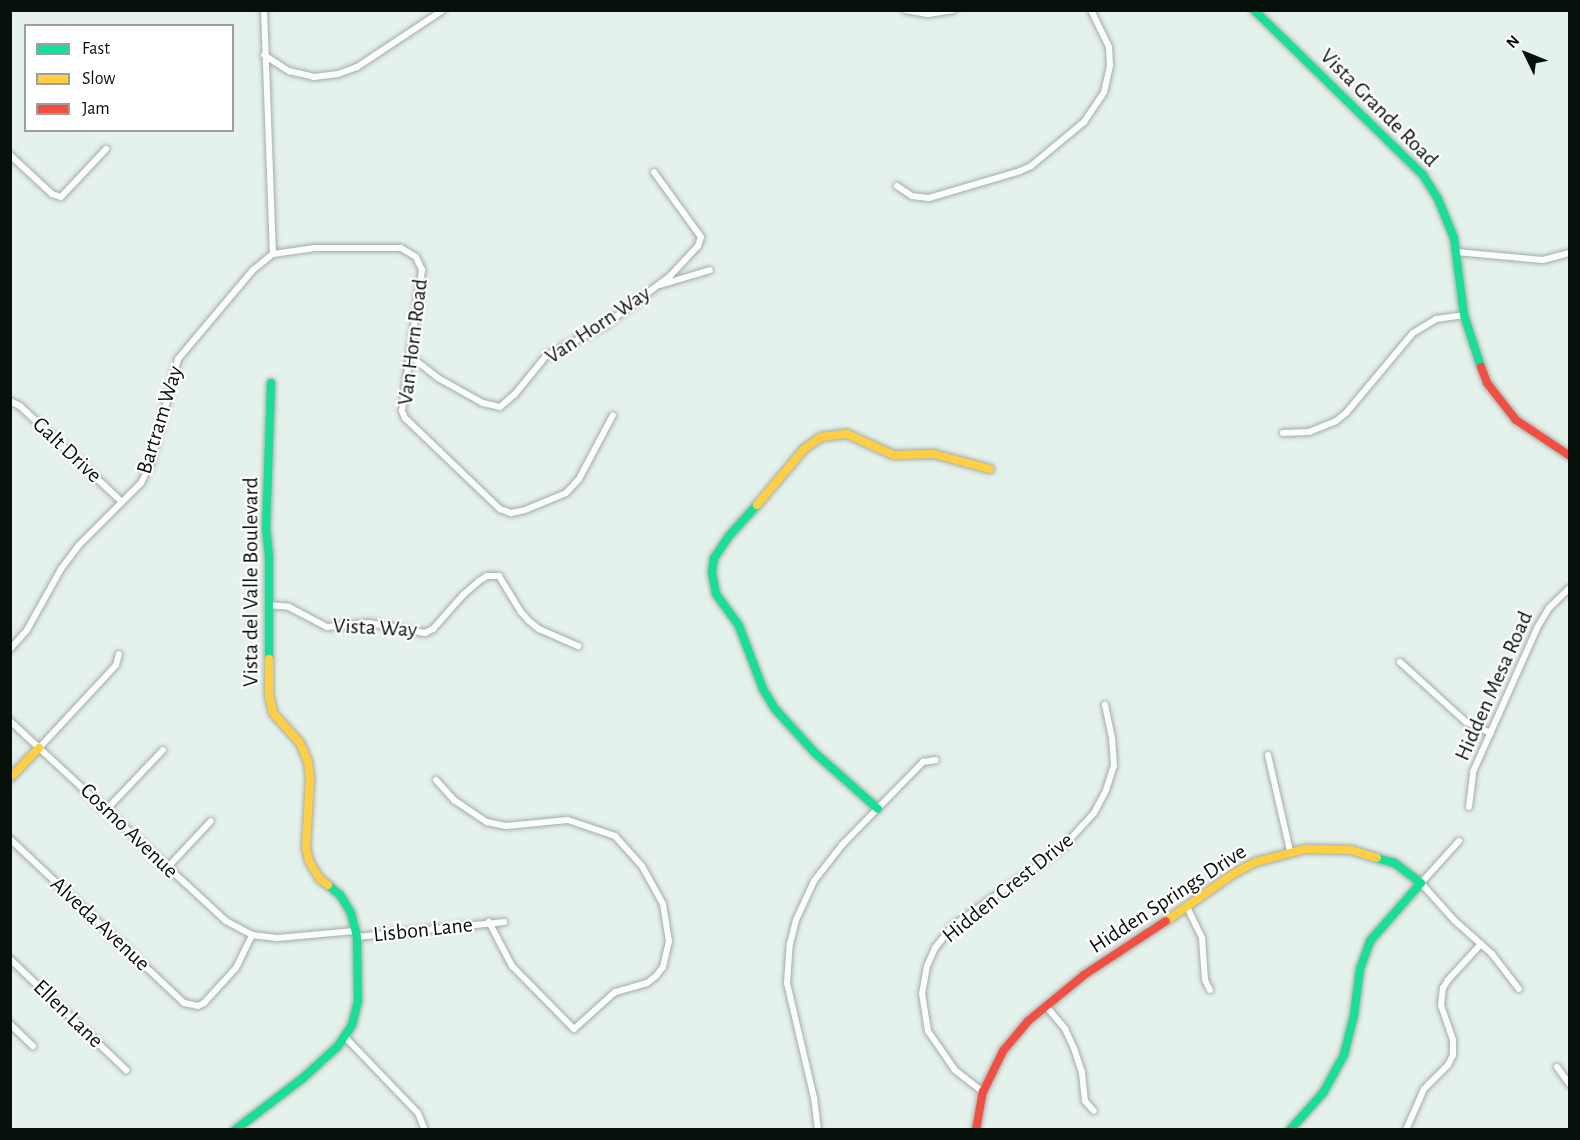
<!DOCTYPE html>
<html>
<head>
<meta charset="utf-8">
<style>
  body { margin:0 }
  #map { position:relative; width:1580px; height:1140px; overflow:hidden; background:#e5f1eb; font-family:"Alegreya Sans",sans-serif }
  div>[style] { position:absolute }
  .roads { filter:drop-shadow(0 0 2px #a4ada8) drop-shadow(0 0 2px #a4ada8) }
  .street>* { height:6px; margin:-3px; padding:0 3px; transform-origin:3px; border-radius:3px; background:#fbfdfc }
  .fast>* { height:8px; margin:-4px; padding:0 4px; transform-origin:4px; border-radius:4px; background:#16e098 }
  .slow>* { height:8px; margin:-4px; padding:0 4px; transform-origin:4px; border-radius:4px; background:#ffcf43 }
  .jam>* { height:8px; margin:-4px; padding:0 4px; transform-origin:4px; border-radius:4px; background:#f24e42 }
  span { translate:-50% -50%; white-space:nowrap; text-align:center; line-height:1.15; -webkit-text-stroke:4.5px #fff; paint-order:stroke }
  .street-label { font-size:22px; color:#08100c }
  .frame { position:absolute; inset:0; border:12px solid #08100c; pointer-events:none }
  .legend { position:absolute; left:24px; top:24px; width:210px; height:108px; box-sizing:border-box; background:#fff; border:2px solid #9c9f9e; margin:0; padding:8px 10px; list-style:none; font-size:18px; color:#08100c }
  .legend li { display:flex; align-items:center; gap:12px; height:30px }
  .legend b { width:30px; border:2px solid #9c9f9e }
  .north { position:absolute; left:1496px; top:24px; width:60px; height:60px; -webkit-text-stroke:4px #fff; paint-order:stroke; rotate:313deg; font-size:16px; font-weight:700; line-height:24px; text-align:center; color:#08100c }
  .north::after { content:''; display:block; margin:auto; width:21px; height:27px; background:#08100c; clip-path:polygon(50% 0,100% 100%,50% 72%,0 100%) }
</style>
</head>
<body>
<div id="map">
  <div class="roads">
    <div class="street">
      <i style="left:264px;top:10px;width:244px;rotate:87.9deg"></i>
      <i style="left:905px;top:10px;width:23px;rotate:10deg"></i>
      <i style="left:928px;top:14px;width:26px;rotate:-9deg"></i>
      <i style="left:264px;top:55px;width:30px;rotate:33deg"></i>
      <i style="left:289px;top:71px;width:26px;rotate:13deg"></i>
      <i style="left:314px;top:77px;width:24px;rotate:-7deg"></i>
      <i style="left:338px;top:74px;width:20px;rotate:-20deg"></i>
      <i style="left:357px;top:67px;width:103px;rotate:-33.5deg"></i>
      <i style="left:10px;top:155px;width:57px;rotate:42.9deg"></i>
      <i style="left:52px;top:194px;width:9px;rotate:18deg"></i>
      <i style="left:61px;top:197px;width:66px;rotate:-46.8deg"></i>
      <i style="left:897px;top:186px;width:18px;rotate:34deg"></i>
      <i style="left:912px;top:196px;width:17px;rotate:7deg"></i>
      <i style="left:929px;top:198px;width:95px;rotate:-16.5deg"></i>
      <i style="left:1020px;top:171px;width:12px;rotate:-24deg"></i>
      <i style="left:1031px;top:166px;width:69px;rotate:-39.7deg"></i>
      <i style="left:1084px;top:122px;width:36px;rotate:-56deg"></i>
      <i style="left:1104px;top:92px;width:27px;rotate:-77deg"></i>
      <i style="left:1110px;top:66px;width:19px;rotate:-93deg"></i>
      <i style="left:1109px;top:47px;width:41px;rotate:-115.9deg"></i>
      <i style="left:1456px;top:252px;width:87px;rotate:5.3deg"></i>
      <i style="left:1543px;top:260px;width:28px;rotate:-15deg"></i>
      <i style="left:273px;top:254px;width:42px;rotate:-8.1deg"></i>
      <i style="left:315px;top:248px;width:86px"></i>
      <i style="left:401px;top:248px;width:17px;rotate:31deg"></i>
      <i style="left:416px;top:257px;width:14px;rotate:65deg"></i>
      <i style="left:422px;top:270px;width:142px;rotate:98.1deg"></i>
      <i style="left:402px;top:411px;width:8px;rotate:67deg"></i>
      <i style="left:405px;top:418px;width:132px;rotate:43.8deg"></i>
      <i style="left:500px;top:509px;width:12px;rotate:20deg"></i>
      <i style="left:511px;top:513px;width:14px;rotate:-12deg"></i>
      <i style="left:525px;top:510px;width:44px;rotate:-22.5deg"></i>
      <i style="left:566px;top:493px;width:19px;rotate:-47deg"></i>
      <i style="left:579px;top:479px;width:72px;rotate:-62deg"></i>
      <i style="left:660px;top:285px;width:52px;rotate:-16.7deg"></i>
      <i style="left:410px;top:356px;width:36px;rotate:38deg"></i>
      <i style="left:438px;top:378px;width:51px;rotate:29.1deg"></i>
      <i style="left:483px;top:403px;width:17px;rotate:13deg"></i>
      <i style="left:500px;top:407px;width:20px;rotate:-41deg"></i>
      <i style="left:515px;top:394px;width:49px;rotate:-50.8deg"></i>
      <i style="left:546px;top:356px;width:65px;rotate:-27.3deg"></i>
      <i style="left:604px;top:326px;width:83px;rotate:-37.1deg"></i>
      <i style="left:670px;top:276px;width:41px;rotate:-47deg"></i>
      <i style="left:698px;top:246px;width:9px;rotate:-72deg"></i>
      <i style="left:701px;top:237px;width:80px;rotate:-125.9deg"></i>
      <i style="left:10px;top:401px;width:11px;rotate:27deg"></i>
      <i style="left:20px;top:406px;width:140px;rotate:43.3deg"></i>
      <i style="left:1283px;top:433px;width:26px;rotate:-2deg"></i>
      <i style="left:1309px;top:432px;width:29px;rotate:-22deg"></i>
      <i style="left:1336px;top:421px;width:13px;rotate:-39deg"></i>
      <i style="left:1346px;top:413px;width:104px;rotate:-50.1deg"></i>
      <i style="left:1413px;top:333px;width:27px;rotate:-31deg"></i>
      <i style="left:1436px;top:319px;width:28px;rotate:-8deg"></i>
      <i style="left:268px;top:605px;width:21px;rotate:5deg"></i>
      <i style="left:289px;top:607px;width:43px;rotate:27.8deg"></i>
      <i style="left:327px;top:627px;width:42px;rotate:-5.4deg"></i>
      <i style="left:369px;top:623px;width:57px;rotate:10.1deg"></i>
      <i style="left:425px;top:633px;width:9px;rotate:-27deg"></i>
      <i style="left:433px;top:629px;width:45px;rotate:-48.6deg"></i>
      <i style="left:463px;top:595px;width:21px;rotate:-41deg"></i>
      <i style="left:479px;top:581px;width:9px;rotate:-32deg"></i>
      <i style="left:487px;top:576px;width:12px"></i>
      <i style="left:499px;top:576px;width:42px;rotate:58.6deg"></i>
      <i style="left:521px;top:612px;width:12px;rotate:48deg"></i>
      <i style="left:529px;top:621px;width:13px;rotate:39deg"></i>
      <i style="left:539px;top:629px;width:43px;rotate:23.6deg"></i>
      <i style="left:10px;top:649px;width:25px;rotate:-48deg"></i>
      <i style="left:27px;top:630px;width:70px;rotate:-60.9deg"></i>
      <i style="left:61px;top:569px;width:30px;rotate:-53deg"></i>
      <i style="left:79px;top:545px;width:88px;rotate:-45deg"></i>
      <i style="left:141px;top:483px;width:20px;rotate:-63deg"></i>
      <i style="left:150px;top:465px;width:110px;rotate:-75.2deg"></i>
      <i style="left:178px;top:359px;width:116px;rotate:-49.9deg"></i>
      <i style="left:253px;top:270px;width:26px;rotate:-39deg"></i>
      <i style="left:1400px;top:662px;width:89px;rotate:42.3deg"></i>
      <i style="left:1466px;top:722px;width:27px;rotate:24deg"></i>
      <i style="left:10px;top:721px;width:294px;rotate:42.8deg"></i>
      <i style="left:226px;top:921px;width:30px;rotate:28deg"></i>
      <i style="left:252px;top:935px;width:25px;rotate:7deg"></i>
      <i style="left:277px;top:938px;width:78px;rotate:-5.1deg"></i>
      <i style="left:39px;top:748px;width:113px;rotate:-47.1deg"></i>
      <i style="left:116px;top:665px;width:11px;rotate:-75deg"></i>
      <i style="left:1268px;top:755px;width:98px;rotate:77.1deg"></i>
      <i style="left:436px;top:780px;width:27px;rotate:48deg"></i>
      <i style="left:454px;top:800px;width:40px;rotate:34deg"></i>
      <i style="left:487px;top:822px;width:19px;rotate:12deg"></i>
      <i style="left:506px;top:826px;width:62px;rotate:-5.5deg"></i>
      <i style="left:568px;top:820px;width:50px;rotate:18.8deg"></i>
      <i style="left:615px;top:836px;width:40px;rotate:48deg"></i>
      <i style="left:642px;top:866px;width:43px;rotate:61.1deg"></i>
      <i style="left:663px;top:904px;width:37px;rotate:81deg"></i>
      <i style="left:669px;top:941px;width:27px;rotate:103deg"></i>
      <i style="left:663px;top:967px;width:11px;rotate:128deg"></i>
      <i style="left:656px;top:976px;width:11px;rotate:142deg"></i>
      <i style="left:647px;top:983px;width:33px;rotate:164deg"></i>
      <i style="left:615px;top:992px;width:55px;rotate:137.9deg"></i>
      <i style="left:574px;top:1029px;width:88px;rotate:-134.5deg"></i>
      <i style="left:512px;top:966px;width:50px;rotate:-117.6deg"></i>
      <i style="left:1469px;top:807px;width:35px;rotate:-83deg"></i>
      <i style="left:1473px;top:772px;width:158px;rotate:-66deg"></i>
      <i style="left:1537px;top:628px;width:23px;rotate:-59deg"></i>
      <i style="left:1549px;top:608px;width:29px;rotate:-44deg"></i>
      <i style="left:107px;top:809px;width:81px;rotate:-46.5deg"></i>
      <i style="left:10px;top:839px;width:239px;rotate:43.3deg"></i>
      <i style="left:184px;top:1003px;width:14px;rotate:12deg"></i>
      <i style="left:198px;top:1006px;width:7px;rotate:-27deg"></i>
      <i style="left:204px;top:1003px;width:47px;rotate:-47.6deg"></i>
      <i style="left:236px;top:968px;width:37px;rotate:-64deg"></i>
      <i style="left:1459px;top:841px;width:57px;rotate:132.1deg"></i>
      <i style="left:1421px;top:883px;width:50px;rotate:48.3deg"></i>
      <i style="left:1454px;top:920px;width:51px;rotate:41.8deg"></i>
      <i style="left:1492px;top:954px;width:44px;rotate:52.4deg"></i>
      <i style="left:167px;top:868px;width:64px;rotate:-46.9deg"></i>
      <i style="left:1187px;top:907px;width:34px;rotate:64deg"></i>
      <i style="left:1202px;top:938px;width:42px;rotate:85.9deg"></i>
      <i style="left:1205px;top:980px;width:11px;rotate:63deg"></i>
      <i style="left:357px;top:937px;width:148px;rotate:-5.8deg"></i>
      <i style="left:10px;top:959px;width:161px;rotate:43.7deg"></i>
      <i style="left:1046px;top:1006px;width:30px;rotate:50deg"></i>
      <i style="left:1065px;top:1029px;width:21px;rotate:65deg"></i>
      <i style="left:1074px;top:1048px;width:26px;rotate:72deg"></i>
      <i style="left:1082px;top:1073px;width:28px;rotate:84deg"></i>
      <i style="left:1085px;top:1101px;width:13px;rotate:48deg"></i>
      <i style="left:10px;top:1024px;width:32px;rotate:44deg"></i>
      <i style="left:345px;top:1037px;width:105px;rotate:46.2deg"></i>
      <i style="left:418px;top:1113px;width:18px;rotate:68deg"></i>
      <i style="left:1557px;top:1067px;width:22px;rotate:54deg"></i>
      <i style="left:983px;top:1092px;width:36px;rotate:-142deg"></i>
      <i style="left:955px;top:1070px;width:47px;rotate:-124.7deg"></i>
      <i style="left:928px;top:1031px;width:37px;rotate:-99deg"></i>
      <i style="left:922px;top:994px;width:28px;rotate:-80deg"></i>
      <i style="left:927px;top:966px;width:20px;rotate:-66deg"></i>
      <i style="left:935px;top:948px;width:28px;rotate:-51deg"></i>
      <i style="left:953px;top:926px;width:131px;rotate:-35.4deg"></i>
      <i style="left:1060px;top:850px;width:50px;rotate:-47.4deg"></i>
      <i style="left:1094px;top:813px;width:26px;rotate:-62deg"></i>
      <i style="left:1106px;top:790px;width:25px;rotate:-72deg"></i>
      <i style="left:1114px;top:766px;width:28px;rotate:-94deg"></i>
      <i style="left:1112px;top:738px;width:34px;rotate:-102deg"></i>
      <i style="left:818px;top:1130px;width:32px;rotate:-97deg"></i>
      <i style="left:814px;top:1098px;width:118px;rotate:-103.2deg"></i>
      <i style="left:787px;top:983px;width:39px;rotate:-86deg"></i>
      <i style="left:790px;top:944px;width:25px;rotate:-76deg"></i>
      <i style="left:796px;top:920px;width:43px;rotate:-65.2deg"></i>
      <i style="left:814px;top:881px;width:46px;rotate:-52.1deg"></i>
      <i style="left:842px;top:845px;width:116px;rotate:-45.7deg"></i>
      <i style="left:923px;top:762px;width:13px;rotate:-9deg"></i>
      <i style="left:1406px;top:1130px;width:45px;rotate:-66.3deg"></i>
      <i style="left:1424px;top:1089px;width:34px;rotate:-45deg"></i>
      <i style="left:1448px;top:1065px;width:11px;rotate:-63deg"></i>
      <i style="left:1453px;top:1055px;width:15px;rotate:-90deg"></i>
      <i style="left:1453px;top:1040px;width:36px;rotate:-109deg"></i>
      <i style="left:1441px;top:1006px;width:18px;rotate:-84deg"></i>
      <i style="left:1443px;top:988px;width:9px;rotate:-58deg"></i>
      <i style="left:1448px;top:980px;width:49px;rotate:-47.5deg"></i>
    </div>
    <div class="fast">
      <i style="left:1254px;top:10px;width:236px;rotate:44.3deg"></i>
      <i style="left:1423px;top:175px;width:28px;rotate:58deg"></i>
      <i style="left:1438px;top:199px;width:42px;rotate:67.7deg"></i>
      <i style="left:1454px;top:238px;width:78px;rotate:82.6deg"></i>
      <i style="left:1464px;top:315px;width:55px;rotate:71.9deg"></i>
      <i style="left:757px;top:505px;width:42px;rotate:132.1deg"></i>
      <i style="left:729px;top:536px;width:27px;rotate:124deg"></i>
      <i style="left:714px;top:558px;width:15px;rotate:98deg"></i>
      <i style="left:712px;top:573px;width:21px;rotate:79deg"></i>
      <i style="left:716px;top:594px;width:39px;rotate:54deg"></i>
      <i style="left:739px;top:626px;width:67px;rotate:69.1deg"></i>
      <i style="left:763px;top:689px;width:23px;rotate:59deg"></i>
      <i style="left:775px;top:709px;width:59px;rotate:47.7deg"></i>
      <i style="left:815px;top:753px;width:84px;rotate:41.6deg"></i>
      <i style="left:269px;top:659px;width:103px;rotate:-90deg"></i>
      <i style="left:269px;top:556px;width:27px;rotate:-96deg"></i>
      <i style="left:266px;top:529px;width:146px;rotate:-88deg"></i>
      <i style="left:235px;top:1130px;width:86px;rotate:-37.4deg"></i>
      <i style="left:303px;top:1078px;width:47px;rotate:-42.4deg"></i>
      <i style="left:338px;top:1046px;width:25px;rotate:-56deg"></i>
      <i style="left:352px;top:1025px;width:25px;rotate:-76deg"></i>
      <i style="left:358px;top:1001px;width:64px;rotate:-90.9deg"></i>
      <i style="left:357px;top:937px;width:25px;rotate:-104deg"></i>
      <i style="left:351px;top:913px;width:21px;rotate:-121deg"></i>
      <i style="left:340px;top:895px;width:16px;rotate:-140deg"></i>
      <i style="left:1290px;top:1130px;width:50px;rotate:-48.3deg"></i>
      <i style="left:1323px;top:1093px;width:43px;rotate:-61.1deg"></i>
      <i style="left:1344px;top:1055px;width:41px;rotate:-76deg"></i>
      <i style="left:1354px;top:1015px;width:46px;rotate:-82.6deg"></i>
      <i style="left:1360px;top:969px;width:30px;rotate:-70deg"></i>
      <i style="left:1370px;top:941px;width:77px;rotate:-48.7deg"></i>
      <i style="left:1421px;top:883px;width:34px;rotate:-143deg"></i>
      <i style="left:1394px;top:863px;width:18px;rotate:-164deg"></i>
    </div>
    <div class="slow">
      <i style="left:757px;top:505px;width:73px;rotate:-50deg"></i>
      <i style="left:804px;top:449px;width:21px;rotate:-35deg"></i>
      <i style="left:821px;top:437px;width:26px;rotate:-7deg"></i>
      <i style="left:847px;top:434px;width:51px;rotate:24.1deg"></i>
      <i style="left:894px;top:455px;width:40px;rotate:-1.4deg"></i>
      <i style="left:934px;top:454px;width:58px;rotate:15deg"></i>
      <i style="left:269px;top:659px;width:36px;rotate:90deg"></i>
      <i style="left:269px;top:695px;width:18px;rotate:77deg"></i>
      <i style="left:273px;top:713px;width:40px;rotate:48deg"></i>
      <i style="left:300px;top:743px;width:21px;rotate:67deg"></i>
      <i style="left:308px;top:762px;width:16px;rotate:83deg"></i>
      <i style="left:310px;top:778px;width:69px;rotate:93.3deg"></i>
      <i style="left:306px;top:847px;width:14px;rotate:78deg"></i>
      <i style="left:309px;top:861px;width:21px;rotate:59deg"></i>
      <i style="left:320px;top:879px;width:10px;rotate:37deg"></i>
      <i style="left:10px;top:778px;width:42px;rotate:-46deg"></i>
      <i style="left:1166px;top:921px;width:82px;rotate:-35deg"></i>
      <i style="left:1233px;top:874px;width:26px;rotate:-28deg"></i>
      <i style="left:1256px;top:862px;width:51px;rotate:-14.9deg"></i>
      <i style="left:1305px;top:849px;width:46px;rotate:1.2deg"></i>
      <i style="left:1351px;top:850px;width:27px;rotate:17deg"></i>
    </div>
    <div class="jam">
      <i style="left:1481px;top:367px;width:17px;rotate:69deg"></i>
      <i style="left:1487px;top:383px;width:47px;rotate:51.9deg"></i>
      <i style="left:1516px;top:420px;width:65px;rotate:33.7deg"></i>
      <i style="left:976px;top:1130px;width:39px;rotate:-80deg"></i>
      <i style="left:983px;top:1092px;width:46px;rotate:-64deg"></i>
      <i style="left:1003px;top:1051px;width:39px;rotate:-50deg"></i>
      <i style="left:1028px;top:1021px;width:72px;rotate:-39.4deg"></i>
      <i style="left:1084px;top:975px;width:98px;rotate:-33.4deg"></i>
    </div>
  </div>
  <div class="street-label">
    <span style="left:1379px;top:108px;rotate:45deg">Vista Grande Road</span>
    <span style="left:598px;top:325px;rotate:-34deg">Van Horn Way</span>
    <span style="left:413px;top:342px;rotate:-83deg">Van Horn Road</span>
    <span style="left:160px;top:420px;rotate:-73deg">Bartram Way</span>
    <span style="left:67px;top:450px;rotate:43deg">Galt Drive</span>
    <span style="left:251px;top:582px;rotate:-90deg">Vista del Valle Boulevard</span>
    <span style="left:375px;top:628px;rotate:3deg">Vista Way</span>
    <span style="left:1494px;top:686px;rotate:-66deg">Hidden Mesa Road</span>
    <span style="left:129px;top:831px;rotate:44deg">Cosmo Avenue</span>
    <span style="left:1008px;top:888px;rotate:-39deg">Hidden Crest Drive</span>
    <span style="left:1168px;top:899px;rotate:-33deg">Hidden Springs Drive</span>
    <span style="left:100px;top:924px;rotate:43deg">Alveda Avenue</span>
    <span style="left:423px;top:930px;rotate:-6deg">Lisbon Lane</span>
    <span style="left:68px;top:1014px;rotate:44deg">Ellen Lane</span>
  </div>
  <div class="frame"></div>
  <ul class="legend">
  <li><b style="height:8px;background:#16e098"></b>Fast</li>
  <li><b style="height:8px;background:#ffcf43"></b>Slow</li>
  <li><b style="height:8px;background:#f24e42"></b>Jam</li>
  </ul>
  <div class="north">N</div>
</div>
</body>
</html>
